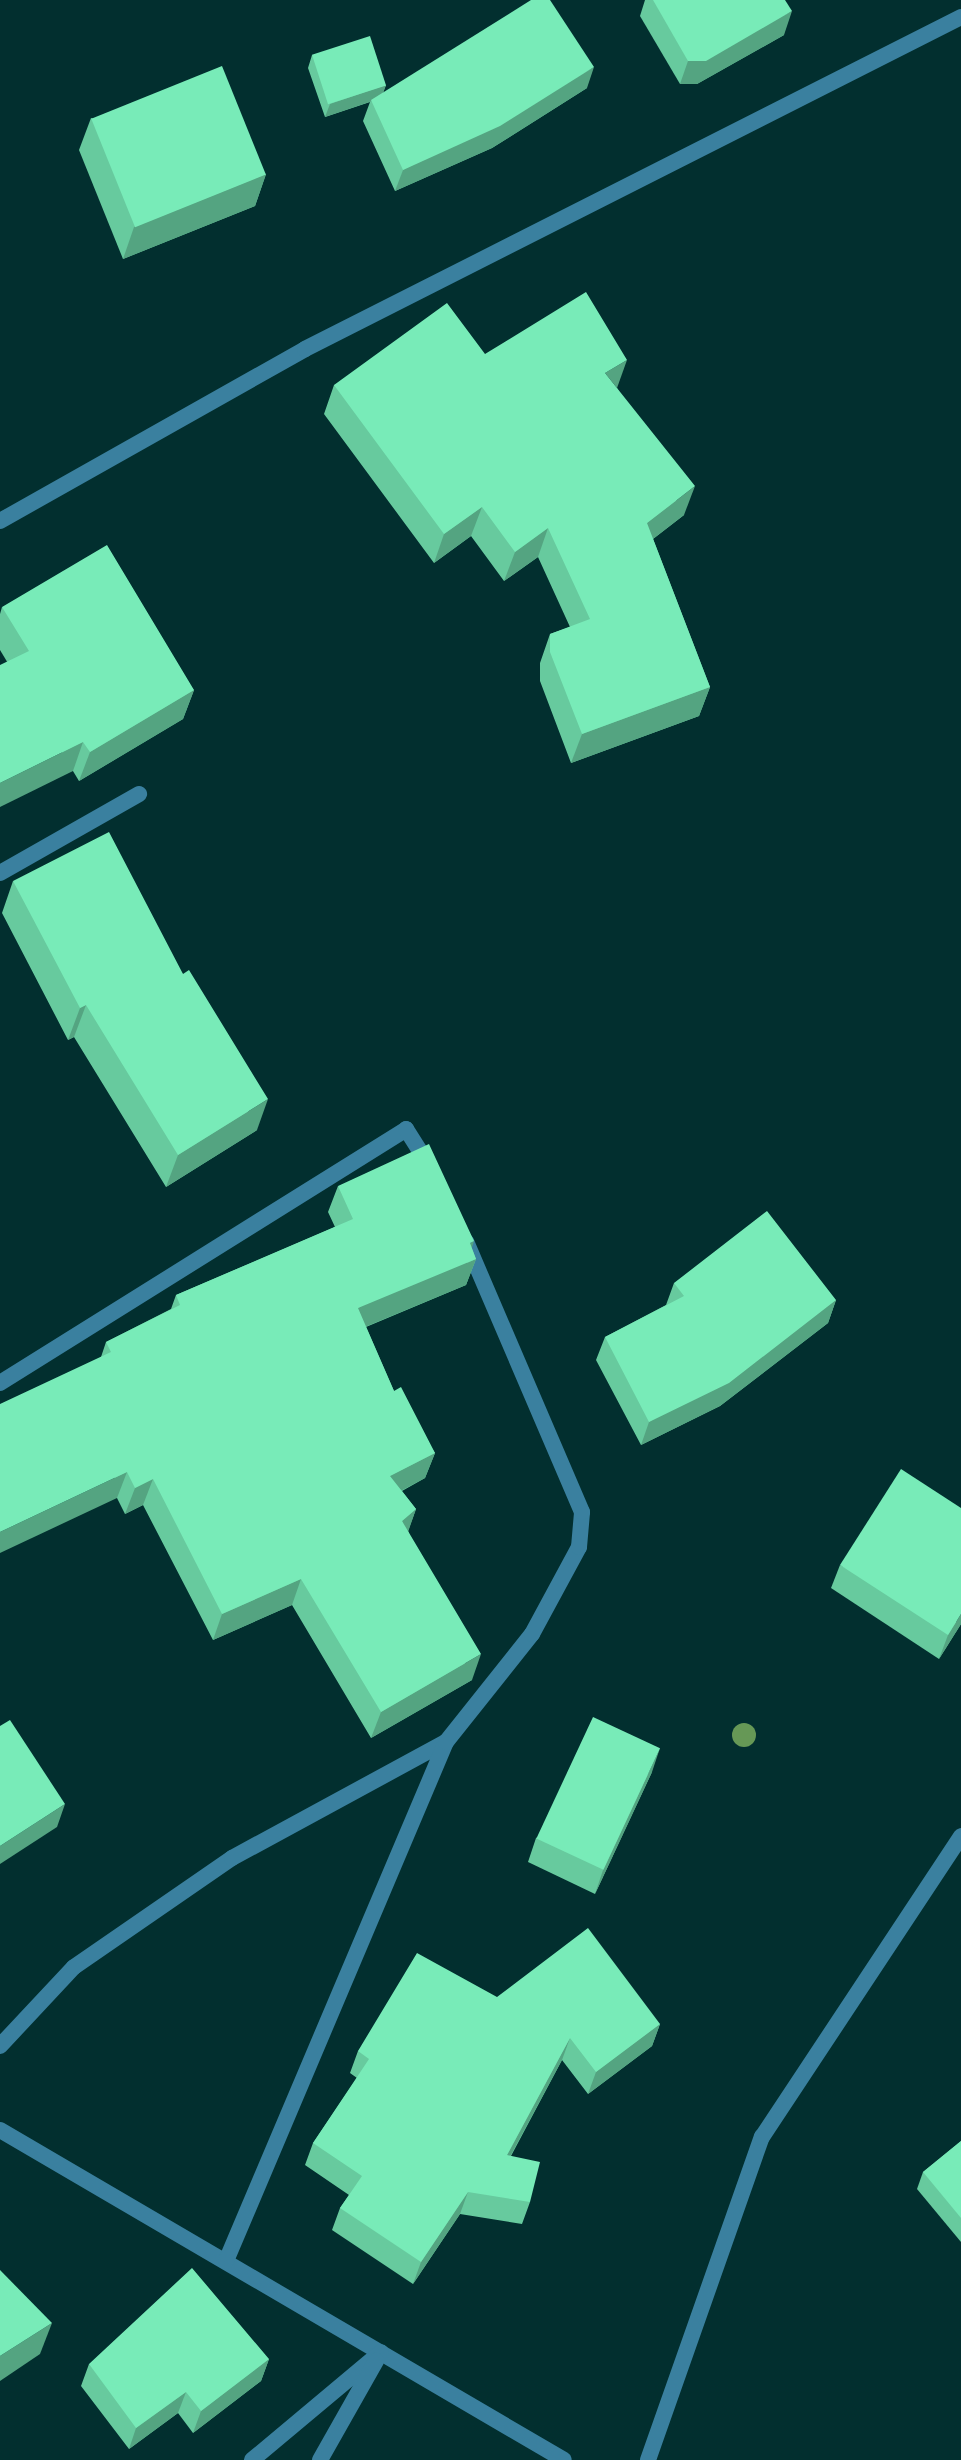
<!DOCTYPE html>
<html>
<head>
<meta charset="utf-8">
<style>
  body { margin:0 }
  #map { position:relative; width:961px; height:2460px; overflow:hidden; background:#022f2f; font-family:"Exo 2",sans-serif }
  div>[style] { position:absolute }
  .minor>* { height:16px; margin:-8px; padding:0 8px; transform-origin:8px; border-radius:8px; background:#3a809f }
  .trees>* { width:24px; height:24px; margin:-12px; border-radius:50%; background:#669856 }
  .wall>* { inset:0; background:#67ca9e }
  .shaded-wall>* { inset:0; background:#54a481 }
  .building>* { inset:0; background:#78ebb8; transform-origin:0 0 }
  span { translate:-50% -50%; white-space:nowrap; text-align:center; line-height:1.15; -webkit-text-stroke:8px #042424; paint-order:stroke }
</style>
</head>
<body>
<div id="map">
  <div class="minor">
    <i style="left:0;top:521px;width:350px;rotate:-29.4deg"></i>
    <i style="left:305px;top:349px;width:735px;rotate:-26.84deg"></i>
    <i style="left:0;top:873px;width:160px;rotate:-29.6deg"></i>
    <i style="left:0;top:1383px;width:479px;rotate:-32deg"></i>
    <i style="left:406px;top:1129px;width:45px;rotate:57.7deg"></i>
    <i style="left:0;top:2046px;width:108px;rotate:-46.9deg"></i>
    <i style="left:74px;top:1967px;width:192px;rotate:-34.6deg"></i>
    <i style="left:232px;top:1858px;width:243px;rotate:-28.5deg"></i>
    <i style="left:0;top:2130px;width:653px;rotate:30.33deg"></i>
    <i style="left:226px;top:2261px;width:564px;rotate:-67.03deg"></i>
    <i style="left:446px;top:1742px;width:138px;rotate:-51.5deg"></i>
    <i style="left:532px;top:1634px;width:99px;rotate:-61.6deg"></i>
    <i style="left:579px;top:1547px;width:35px;rotate:-85deg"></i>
    <i style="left:582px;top:1512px;width:294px;rotate:-113.2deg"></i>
    <i style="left:252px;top:2460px;width:168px;rotate:-39.9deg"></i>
    <i style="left:320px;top:2460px;width:114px;rotate:-60.5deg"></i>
    <i style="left:648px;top:2460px;width:343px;rotate:-70.6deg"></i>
    <i style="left:762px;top:2137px;width:361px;rotate:-56.5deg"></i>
  </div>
  <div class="trees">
    <i style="left:744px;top:1735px"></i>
  </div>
  <div class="wall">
    <i style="clip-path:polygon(645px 0,785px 0,784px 35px,697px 84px,680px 84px,640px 16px)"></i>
    <i style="clip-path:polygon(312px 55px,386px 85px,383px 93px,587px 88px,492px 148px,395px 191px,363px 121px,370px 102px,325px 117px,308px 68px)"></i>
    <i style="clip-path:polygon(91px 118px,266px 174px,255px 206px,123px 259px,79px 150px)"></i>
    <i style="clip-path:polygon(485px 354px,617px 388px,684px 515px,653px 539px,710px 687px,699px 716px,571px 763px,540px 681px,540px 663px,550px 634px,570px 627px,538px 557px,504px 581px,471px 536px,434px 563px,324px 414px,334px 385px)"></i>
    <i style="clip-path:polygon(2px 607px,194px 690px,183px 719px,79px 781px,0 650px,0 614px)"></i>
    <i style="clip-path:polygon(13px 881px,183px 974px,257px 1130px,166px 1187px,74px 1037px,68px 1040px,2px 913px)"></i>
    <i style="clip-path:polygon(338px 1186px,472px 1249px,476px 1259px,466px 1285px,366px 1327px,394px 1391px,435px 1453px,425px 1478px,402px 1491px,416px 1509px,408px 1531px,472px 1680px,371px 1738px,292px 1605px,213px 1640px,143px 1505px,125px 1514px,117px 1498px,101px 1357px,106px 1342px,171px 1309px,176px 1295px,335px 1227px,328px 1212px)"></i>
    <i style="clip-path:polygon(674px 1283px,836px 1300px,828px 1323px,720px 1406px,641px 1445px,596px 1360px,605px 1337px,666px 1305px)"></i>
    <i style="clip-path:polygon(840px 1565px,961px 1624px,939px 1659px,831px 1588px)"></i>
    <i style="clip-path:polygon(652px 1772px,595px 1894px,528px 1862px,536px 1838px)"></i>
    <i style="clip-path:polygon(497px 1997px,660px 2024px,652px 2046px,588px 2094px,562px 2060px,511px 2156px,530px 2202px,522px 2224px,460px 2214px,413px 2284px,332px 2230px,340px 2208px,349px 2195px,305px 2165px,313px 2143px,357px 2078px,350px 2073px,358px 2051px)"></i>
    <i style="clip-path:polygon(961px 2141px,961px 2242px,917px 2189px,923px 2172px)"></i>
    <i style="clip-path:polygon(269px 2359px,261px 2381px,193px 2433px,178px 2413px,129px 2449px,81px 2386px,89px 2364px)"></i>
  </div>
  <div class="shaded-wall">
    <i style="clip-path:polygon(792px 11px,784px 35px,697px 84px,680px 84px,688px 61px)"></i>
    <i style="clip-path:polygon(594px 67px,587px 88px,492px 148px,395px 191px,403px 170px)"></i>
    <i style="clip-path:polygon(386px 85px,381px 98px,325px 117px,330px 104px)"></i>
    <i style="clip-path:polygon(266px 174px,255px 206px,123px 259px,134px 227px)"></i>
    <i style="clip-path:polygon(627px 360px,617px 388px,605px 373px)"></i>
    <i style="clip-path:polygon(695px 486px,684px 515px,636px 552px,647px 523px)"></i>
    <i style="clip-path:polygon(482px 507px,471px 536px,434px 563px,444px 534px)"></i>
    <i style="clip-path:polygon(548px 528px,538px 557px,504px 581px,515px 552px)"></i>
    <i style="clip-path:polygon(710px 687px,699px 716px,571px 763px,582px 734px)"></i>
    <i style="clip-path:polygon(194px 690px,183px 719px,79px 781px,90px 752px)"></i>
    <i style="clip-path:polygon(83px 742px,73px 771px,0 807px,0 783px)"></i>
    <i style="clip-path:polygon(86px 1005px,74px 1037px,68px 1040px,80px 1008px)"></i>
    <i style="clip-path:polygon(268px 1099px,257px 1130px,166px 1187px,178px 1155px)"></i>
    <i style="clip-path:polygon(474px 1241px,467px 1263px,476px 1259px,466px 1285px,348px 1334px,358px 1308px)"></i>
    <i style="clip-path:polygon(836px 1300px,828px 1323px,720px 1406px,641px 1445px,649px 1422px)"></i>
    <i style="clip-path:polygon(435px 1453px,425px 1478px,380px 1502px,390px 1476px)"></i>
    <i style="clip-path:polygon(127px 1472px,117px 1498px,0 1553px,0 1532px)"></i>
    <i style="clip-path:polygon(153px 1479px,143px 1505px,125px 1514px,135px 1488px)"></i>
    <i style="clip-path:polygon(416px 1509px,407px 1535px,402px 1521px)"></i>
    <i style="clip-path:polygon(301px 1579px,292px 1605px,213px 1640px,222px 1614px)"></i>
    <i style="clip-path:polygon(961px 1614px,961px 1624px,939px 1659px,948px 1635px)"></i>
    <i style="clip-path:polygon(481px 1654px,472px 1680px,371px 1738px,381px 1712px)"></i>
    <i style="clip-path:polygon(660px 1748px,652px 1772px,595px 1894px,603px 1870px)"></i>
    <i style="clip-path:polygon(65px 1804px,57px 1827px,0 1864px,0 1846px)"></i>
    <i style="clip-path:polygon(660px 2024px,652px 2046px,588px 2094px,596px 2072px)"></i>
    <i style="clip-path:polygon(570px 2038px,562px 2060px,499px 2177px,507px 2155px)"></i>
    <i style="clip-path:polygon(468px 2192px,460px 2214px,413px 2284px,421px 2262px)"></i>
    <i style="clip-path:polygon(52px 2323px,40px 2354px,0 2381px,0 2356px)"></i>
    <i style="clip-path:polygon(269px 2359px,261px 2381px,193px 2433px,201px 2411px)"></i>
    <i style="clip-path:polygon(186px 2392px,178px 2413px,129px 2449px,136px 2428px)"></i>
  </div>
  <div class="building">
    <i style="clip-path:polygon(531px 0,550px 0,594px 67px,500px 126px,403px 170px,371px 100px)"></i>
    <i style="clip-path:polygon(653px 0,785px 0,792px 11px,706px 61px,688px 61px)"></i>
    <i style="left:370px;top:36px;width:52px;height:61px;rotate:72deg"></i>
    <i style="left:222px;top:66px;width:117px;height:141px;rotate:68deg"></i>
    <i style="clip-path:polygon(586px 292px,627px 360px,605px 373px,695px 486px,647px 523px,710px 687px,582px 734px,550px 652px,550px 634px,590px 619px,548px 528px,515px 552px,482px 507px,444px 534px,334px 385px,447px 303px,485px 354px)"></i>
    <i style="clip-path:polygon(107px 545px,194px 690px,90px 752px,83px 742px,0 783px,0 665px,29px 651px,2px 607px)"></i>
    <i style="clip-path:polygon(109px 832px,183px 974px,189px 970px,268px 1099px,178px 1155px,86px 1005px,80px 1008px,13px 881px)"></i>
    <i style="clip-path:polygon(429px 1144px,474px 1241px,470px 1243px,476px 1259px,358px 1308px,394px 1391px,401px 1387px,435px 1453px,390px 1476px,416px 1509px,402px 1521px,481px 1654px,381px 1712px,301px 1579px,222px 1614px,153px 1479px,135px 1488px,127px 1472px,0 1532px,0 1404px,111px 1352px,106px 1342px,180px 1305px,176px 1295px,353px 1219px,338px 1186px)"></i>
    <i style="clip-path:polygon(767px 1211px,836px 1300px,729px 1383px,649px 1422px,605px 1337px,684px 1296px,674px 1283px)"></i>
    <i style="clip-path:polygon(901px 1469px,961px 1508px,961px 1614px,948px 1635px,840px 1565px)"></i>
    <i style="left:593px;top:1717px;width:74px;height:134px;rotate:25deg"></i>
    <i style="clip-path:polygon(10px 1720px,65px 1804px,0 1846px,0 1726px)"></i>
    <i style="clip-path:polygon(588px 1928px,660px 2024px,596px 2072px,570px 2038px,507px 2155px,540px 2162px,530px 2202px,468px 2192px,421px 2262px,340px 2208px,362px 2176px,313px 2143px,369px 2059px,358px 2051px,417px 1953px,497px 1997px)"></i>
    <i style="clip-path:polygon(961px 2141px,961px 2218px,923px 2172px)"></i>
    <i style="clip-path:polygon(192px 2268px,269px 2359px,201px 2411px,186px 2392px,136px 2428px,89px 2364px)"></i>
    <i style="clip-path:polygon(0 2270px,52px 2323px,0 2356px)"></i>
  </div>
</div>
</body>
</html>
